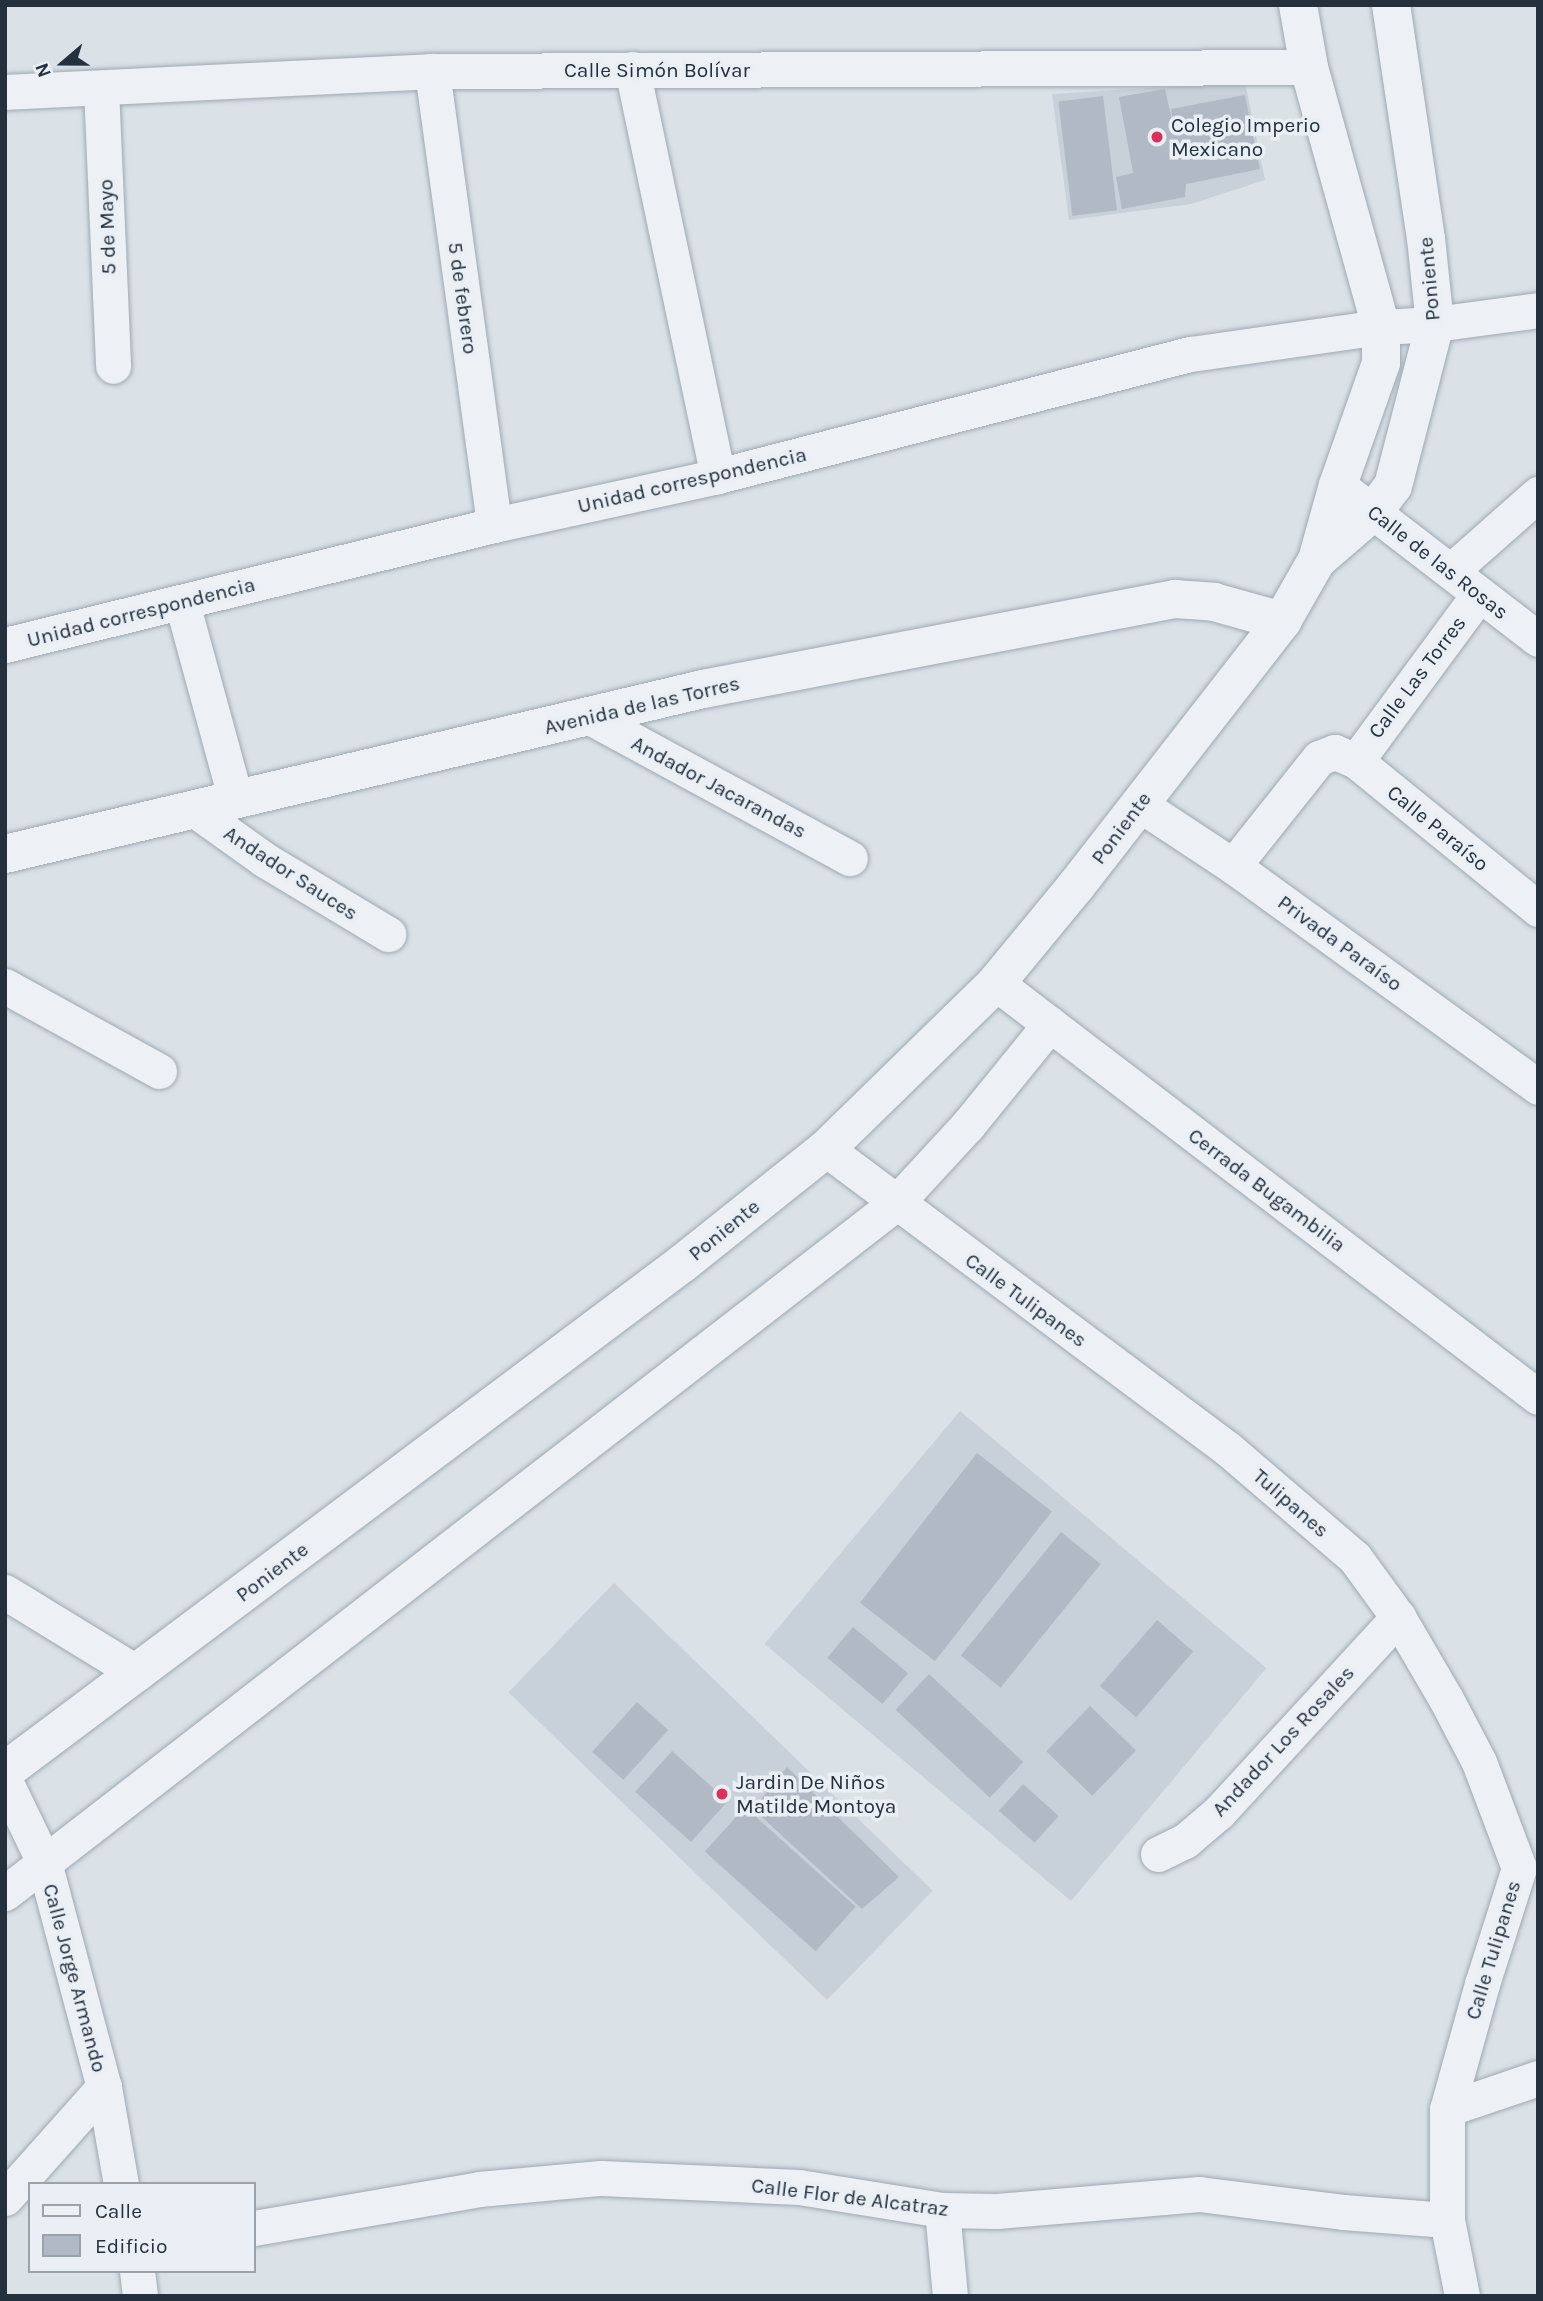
<!DOCTYPE html>
<html>
<head>
<meta charset="utf-8">
<style>
  body { margin:0 }
  #map { position:relative; width:1543px; height:2301px; overflow:hidden; background:#dae1e7; font-family:Karla,sans-serif }
  div>[style] { position:absolute }
  .built>* { inset:0; background:#c8d0d9; transform-origin:0 0 }
  .building>* { inset:0; background:#b1bac4; transform-origin:0 0 }
  .roads { filter:drop-shadow(0 0 2px #9fa8b1) drop-shadow(0 0 2px #9fa8b1) }
  .minor>* { height:35px; margin:-17.5px; padding:0 17.5px; transform-origin:17.5px; border-radius:17.5px; background:#edf1f5 }
  .tertiary>* { height:38px; margin:-19px; padding:0 19px; transform-origin:19px; border-radius:19px; background:#edf1f5 }
  .dots>* { width:19px; height:19px; translate:-50% -50%; box-sizing:border-box; border:4px solid #eaeff5; border-radius:50% }
  span { translate:-50% -50%; white-space:nowrap; text-align:center; line-height:1.15; -webkit-text-stroke:7px #eaeff5; paint-order:stroke }
  .street-label { font-size:21px; color:#23303e }
  .poi-label { font-size:21px; color:#23303e }
  .left { translate:0 -50%; text-align:left }
  .frame { position:absolute; inset:0; border:7px solid #23303e; pointer-events:none }
  .legend { position:absolute; left:28px; top:2182px; width:228px; height:91px; box-sizing:border-box; background:#eaeff5; border:2px solid #9aa3ac; margin:0; padding:9px 12px; list-style:none; font-size:21px; color:#23303e }
  .legend li { display:flex; align-items:center; gap:14px; height:35px }
  .legend b { width:35px; border:2px solid #9aa3ac }
  .north { position:absolute; left:28px; top:28px; width:70px; height:70px; -webkit-text-stroke:5px #eaeff5; paint-order:stroke; rotate:250deg; font-size:19px; font-weight:700; line-height:28px; text-align:center; color:#23303e }
  .north::after { content:''; display:block; margin:auto; width:24px; height:32px; background:#23303e; clip-path:polygon(50% 0,100% 100%,50% 72%,0 100%) }
</style>
</head>
<body>
<div id="map">
  <div class="built">
    <i style="clip-path:polygon(1245px 82px,1265px 180px,1191px 204px,1069px 220px,1052px 94px)"></i>
    <i style="left:960px;top:1411px;width:400px;height:304px;rotate:40deg"></i>
    <i style="left:614px;top:1583px;width:443px;height:152px;rotate:44deg"></i>
  </div>
  <div class="building">
    <i style="clip-path:polygon(1165px 89px,1175px 134px,1171px 109px,1245px 95px,1260px 169px,1186px 184px,1185px 197px,1122px 209px,1116px 177px,1133px 173px,1119px 97px)"></i>
    <i style="left:1103px;top:96px;width:115px;height:45px;rotate:83deg"></i>
    <i style="left:977px;top:1453px;width:95px;height:190px;rotate:38deg"></i>
    <i style="left:1061px;top:1532px;width:51px;height:159px;rotate:39deg"></i>
    <i style="left:1157px;top:1620px;width:48px;height:87px;rotate:41deg"></i>
    <i style="left:853px;top:1627px;width:72px;height:40px;rotate:40deg"></i>
    <i style="left:929px;top:1674px;width:129px;height:49px;rotate:43deg"></i>
    <i style="left:637px;top:1702px;width:42px;height:67px;rotate:42deg"></i>
    <i style="left:1090px;top:1706px;width:64px;height:63px;rotate:44deg"></i>
    <i style="left:672px;top:1751px;width:75px;height:55px;rotate:42deg"></i>
    <i style="clip-path:polygon(787px 1767px,899px 1877px,862px 1909px,753px 1809px)"></i>
    <i style="left:1023px;top:1784px;width:48px;height:36px;rotate:42deg"></i>
    <i style="left:745px;top:1807px;width:149px;height:60px;rotate:42deg"></i>
  </div>
  <div class="roads">
    <div class="minor">
      <i style="left:632px;top:69px;width:416px;rotate:78.1deg"></i>
      <i style="left:432px;top:71px;width:458px;rotate:82.2deg"></i>
      <i style="left:101px;top:88px;width:278px;rotate:87.5deg"></i>
      <i style="left:5px;top:92px;width:428px;rotate:-2.8deg"></i>
      <i style="left:432px;top:71px;width:877px;rotate:-0.26deg"></i>
      <i style="left:1338px;top:485px;width:252px;rotate:37.6deg"></i>
      <i style="left:1452px;top:570px;width:115px;rotate:-41.5deg"></i>
      <i style="left:182px;top:603px;width:204px;rotate:74.7deg"></i>
      <i style="left:5px;top:645px;width:504px;rotate:-13.79deg"></i>
      <i style="left:494px;top:525px;width:229px;rotate:-12.3deg"></i>
      <i style="left:718px;top:476px;width:488px;rotate:-14.5deg"></i>
      <i style="left:1191px;top:354px;width:192px;rotate:-8.1deg"></i>
      <i style="left:1381px;top:327px;width:54px;rotate:-3.2deg"></i>
      <i style="left:1435px;top:324px;width:104px;rotate:-7.7deg"></i>
      <i style="left:588px;top:716px;width:298px;rotate:28.5deg"></i>
      <i style="left:1356px;top:761px;width:207px;rotate:-53.6deg"></i>
      <i style="left:1139px;top:804px;width:113px;rotate:33.4deg"></i>
      <i style="left:1233px;top:866px;width:377px;rotate:35.9deg"></i>
      <i style="left:195px;top:810px;width:86px;rotate:35.5deg"></i>
      <i style="left:265px;top:860px;width:144px;rotate:31deg"></i>
      <i style="left:1233px;top:866px;width:138px;rotate:-51.5deg"></i>
      <i style="left:1319px;top:758px;width:17px;rotate:-21deg"></i>
      <i style="left:1335px;top:752px;width:23px;rotate:23deg"></i>
      <i style="left:1356px;top:761px;width:235px;rotate:39.1deg"></i>
      <i style="left:996px;top:983px;width:682px;rotate:37.37deg"></i>
      <i style="left:5px;top:986px;width:176px;rotate:28.9deg"></i>
      <i style="left:826px;top:1149px;width:502px;rotate:36.73deg"></i>
      <i style="left:1228px;top:1449px;width:167px;rotate:40.6deg"></i>
      <i style="left:1355px;top:1558px;width:73px;rotate:53.9deg"></i>
      <i style="left:1398px;top:1617px;width:95px;rotate:59.7deg"></i>
      <i style="left:1446px;top:1699px;width:71px;rotate:62.4deg"></i>
      <i style="left:1479px;top:1762px;width:113px;rotate:69.3deg"></i>
      <i style="left:1519px;top:1868px;width:122px;rotate:107.7deg"></i>
      <i style="left:1482px;top:1984px;width:130px;rotate:105.6deg"></i>
      <i style="left:1447px;top:2109px;width:111px;rotate:90deg"></i>
      <i style="left:1447px;top:2220px;width:77px;rotate:78.8deg"></i>
      <i style="left:5px;top:1592px;width:155px;rotate:31.5deg"></i>
      <i style="left:5px;top:1781px;width:90px;rotate:64.3deg"></i>
      <i style="left:44px;top:1862px;width:233px;rotate:75.1deg"></i>
      <i style="left:104px;top:2087px;width:98px;rotate:80.1deg"></i>
      <i style="left:1158px;top:1854px;width:30px;rotate:-26deg"></i>
      <i style="left:1185px;top:1841px;width:45px;rotate:-40.5deg"></i>
      <i style="left:1219px;top:1812px;width:265px;rotate:-47.4deg"></i>
      <i style="left:5px;top:1893px;width:1127px;rotate:-37.75deg"></i>
      <i style="left:896px;top:1203px;width:106px;rotate:-47.3deg"></i>
      <i style="left:968px;top:1125px;width:130px;rotate:-50.9deg"></i>
      <i style="left:1447px;top:2109px;width:96px;rotate:-18.8deg"></i>
      <i style="left:5px;top:2198px;width:149px;rotate:-48.3deg"></i>
      <i style="left:942px;top:2210px;width:86px;rotate:84.7deg"></i>
      <i style="left:254px;top:2228px;width:228px;rotate:-9.8deg"></i>
      <i style="left:479px;top:2189px;width:122px;rotate:-5.2deg"></i>
      <i style="left:601px;top:2178px;width:198px;rotate:2.6deg"></i>
      <i style="left:799px;top:2187px;width:145px;rotate:9.1deg"></i>
      <i style="left:942px;top:2210px;width:55px;rotate:1deg"></i>
      <i style="left:997px;top:2211px;width:203px;rotate:-4.8deg"></i>
      <i style="left:1199px;top:2194px;width:145px;rotate:7.1deg"></i>
      <i style="left:1343px;top:2212px;width:104px;rotate:4.4deg"></i>
      <i style="left:137px;top:2271px;width:25px;rotate:83deg"></i>
    </div>
    <div class="tertiary">
      <i style="left:1317px;top:560px;width:75px;rotate:-40.7deg"></i>
      <i style="left:1374px;top:511px;width:31px;rotate:-53deg"></i>
      <i style="left:1393px;top:486px;width:167px;rotate:-75.5deg"></i>
      <i style="left:1435px;top:324px;width:85px;rotate:-96deg"></i>
      <i style="left:1426px;top:239px;width:237px;rotate:-98.5deg"></i>
      <i style="left:5px;top:854px;width:717px;rotate:-13.3deg"></i>
      <i style="left:703px;top:689px;width:481px;rotate:-10.8deg"></i>
      <i style="left:1175px;top:599px;width:39px;rotate:4deg"></i>
      <i style="left:1214px;top:602px;width:71px;rotate:15.6deg"></i>
      <i style="left:5px;top:1771px;width:847px;rotate:-36.84deg"></i>
      <i style="left:683px;top:1263px;width:183px;rotate:-38.6deg"></i>
      <i style="left:826px;top:1149px;width:238px;rotate:-44.3deg"></i>
      <i style="left:996px;top:983px;width:126px;rotate:-50.5deg"></i>
      <i style="left:1076px;top:886px;width:336px;rotate:-52.1deg"></i>
      <i style="left:1282px;top:621px;width:70px;rotate:-60.2deg"></i>
      <i style="left:1317px;top:560px;width:78px;rotate:-74.4deg"></i>
      <i style="left:1338px;top:485px;width:129px;rotate:-70.6deg"></i>
      <i style="left:1381px;top:363px;width:36px;rotate:-90deg"></i>
      <i style="left:1381px;top:327px;width:270px;rotate:-105.5deg"></i>
      <i style="left:1309px;top:67px;width:63px;rotate:-100.1deg"></i>
    </div>
  </div>
  <div class="dots">
    <i style="left:1157px;top:137px;background:#dc2f5b"></i>
    <i style="left:722px;top:1794px;background:#dc2f5b"></i>
  </div>
  <div class="street-label">
    <span style="left:657px;top:70px">Calle Simón Bolívar</span>
    <span style="left:107px;top:227px;rotate:-92deg">5 de Mayo</span>
    <span style="left:1429px;top:279px;rotate:-95deg">Poniente</span>
    <span style="left:463px;top:298px;rotate:82deg">5 de febrero</span>
    <span style="left:692px;top:480px;rotate:-13deg">Unidad correspondencia</span>
    <span style="left:1438px;top:562px;rotate:38deg">Calle de las Rosas</span>
    <span style="left:141px;top:612px;rotate:-14deg">Unidad correspondencia</span>
    <span style="left:1417px;top:677px;rotate:-53deg">Calle Las Torres</span>
    <span style="left:642px;top:705px;rotate:-13deg">Avenida de las Torres</span>
    <span style="left:719px;top:787px;rotate:28deg">Andador Jacarandas</span>
    <span style="left:1121px;top:828px;rotate:-53deg">Poniente</span>
    <span style="left:1438px;top:828px;rotate:39deg">Calle Paraíso</span>
    <span style="left:291px;top:873px;rotate:33deg">Andador Sauces</span>
    <span style="left:1340px;top:943px;rotate:36deg">Privada Paraíso</span>
    <span style="left:1267px;top:1190px;rotate:37deg">Cerrada Bugambilia</span>
    <span style="left:724px;top:1230px;rotate:-39deg">Poniente</span>
    <span style="left:1026px;top:1300px;rotate:36deg">Calle Tulipanes</span>
    <span style="left:1291px;top:1503px;rotate:41deg">Tulipanes</span>
    <span style="left:272px;top:1572px;rotate:-37deg">Poniente</span>
    <span style="left:1283px;top:1741px;rotate:-47deg">Andador Los Rosales</span>
    <span style="left:1493px;top:1950px;rotate:-73deg">Calle Tulipanes</span>
    <span style="left:75px;top:1978px;rotate:75deg">Calle Jorge Armando</span>
    <span style="left:850px;top:2197px;rotate:7deg">Calle Flor de Alcatraz</span>
  </div>
  <div class="poi-label">
    <span class="left" style="left:1171px;top:137px">Colegio Imperio<br>Mexicano</span>
    <span class="left" style="left:736px;top:1794px">Jardin De Niños<br>Matilde Montoya</span>
  </div>
  <div class="frame"></div>
  <ul class="legend">
  <li><b style="height:9px;background:#edf1f5"></b>Calle</li>
  <li><b style="height:19px;background:#b1bac4"></b>Edificio</li>
  </ul>
  <div class="north">N</div>
</div>
</body>
</html>
